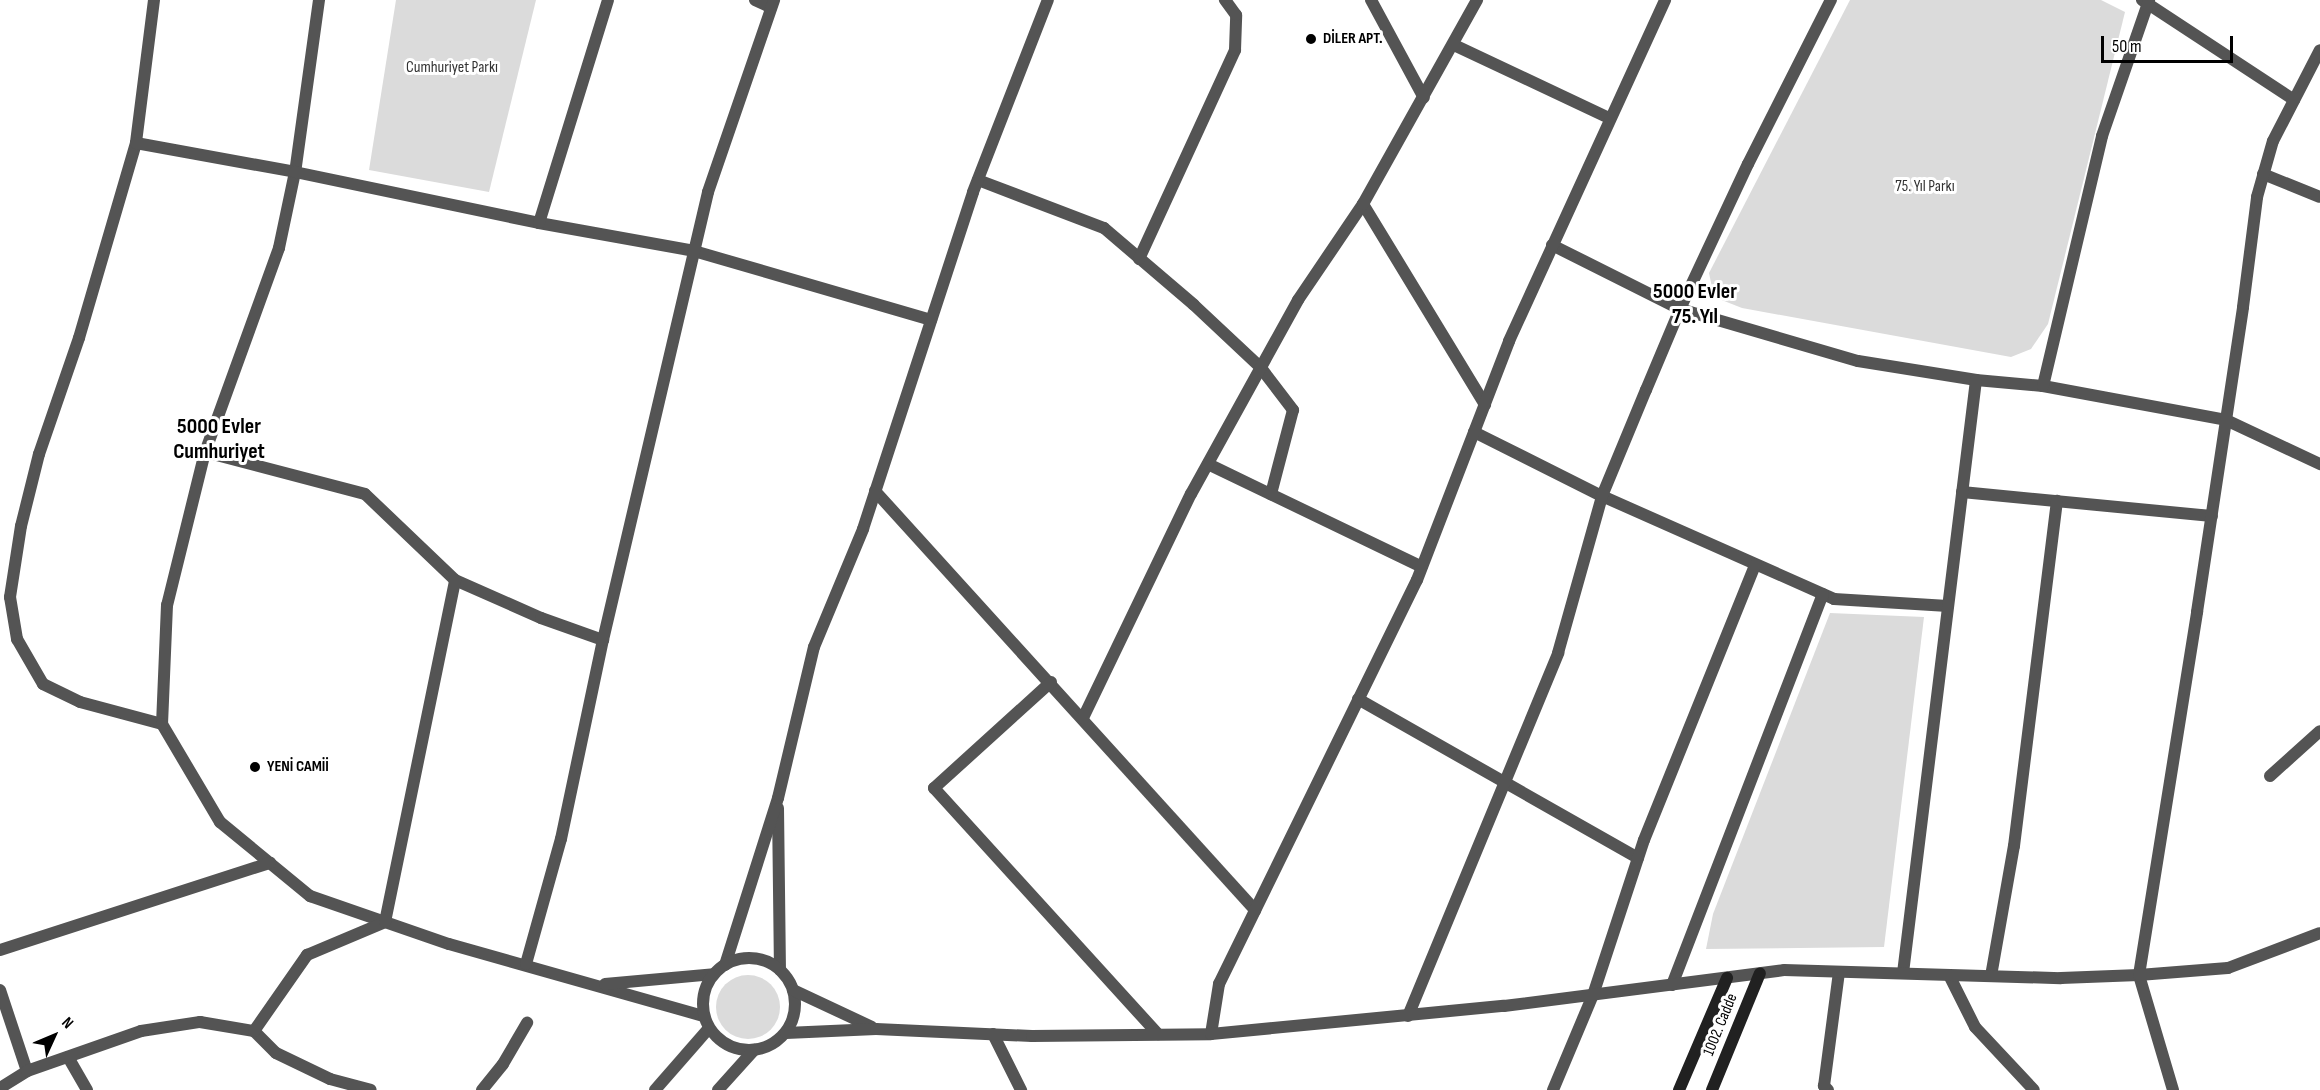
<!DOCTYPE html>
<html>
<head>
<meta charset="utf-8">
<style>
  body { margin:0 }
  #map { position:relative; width:2320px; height:1090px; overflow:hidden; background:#fff; font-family:"Sofia Sans Condensed",sans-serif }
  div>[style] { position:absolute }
  .green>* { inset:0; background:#dbdbdb }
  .round { border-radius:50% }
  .minor>* { height:12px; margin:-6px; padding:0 6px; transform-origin:6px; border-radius:6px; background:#545454 }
  .tertiary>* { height:12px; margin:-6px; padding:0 6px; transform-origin:6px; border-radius:6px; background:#545454 }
  .tertiary>.ring { margin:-6px; padding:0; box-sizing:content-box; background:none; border:12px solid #545454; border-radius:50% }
  .secondary>* { height:12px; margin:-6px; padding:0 6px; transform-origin:6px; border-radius:6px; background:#212121 }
  .dots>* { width:16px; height:16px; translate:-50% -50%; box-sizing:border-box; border:3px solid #fff; border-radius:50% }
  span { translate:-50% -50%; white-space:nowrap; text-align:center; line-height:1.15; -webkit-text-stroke:6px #fff; paint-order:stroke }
  .poi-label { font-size:16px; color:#000; font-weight:700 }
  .left { translate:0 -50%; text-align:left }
  .park-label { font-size:16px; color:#323232 }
  .street-label { font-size:16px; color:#000 }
  .district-label { font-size:22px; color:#000; font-weight:700 }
  .north { position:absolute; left:24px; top:1006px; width:60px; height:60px; -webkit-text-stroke:4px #fff; paint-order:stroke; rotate:46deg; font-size:16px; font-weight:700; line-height:24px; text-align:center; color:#000 }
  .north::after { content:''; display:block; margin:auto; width:21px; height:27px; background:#000; clip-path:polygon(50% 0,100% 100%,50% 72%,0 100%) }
  .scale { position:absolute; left:2101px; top:36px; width:132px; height:27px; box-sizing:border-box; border:3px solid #000; border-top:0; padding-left:8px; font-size:18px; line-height:21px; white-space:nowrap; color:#000; -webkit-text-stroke:4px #fff; paint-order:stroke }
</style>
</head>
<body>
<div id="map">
  <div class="green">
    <i style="clip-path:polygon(396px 0,536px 0,489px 192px,369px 170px)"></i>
    <i style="clip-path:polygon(1850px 0,2101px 0,2125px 12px,2048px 324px,2031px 349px,2011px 357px,1742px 308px,1714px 297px,1709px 273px)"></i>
    <i style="clip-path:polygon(1830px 613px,1924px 617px,1884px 947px,1706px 949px,1713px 914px)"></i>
    <i class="round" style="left:716px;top:975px;width:64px;height:64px"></i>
  </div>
  <div class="minor">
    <i style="left:154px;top:0;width:144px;rotate:97.2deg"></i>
    <i style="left:136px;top:143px;width:203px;rotate:106.3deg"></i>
    <i style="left:79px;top:338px;width:123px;rotate:109deg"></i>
    <i style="left:39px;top:454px;width:74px;rotate:104deg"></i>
    <i style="left:21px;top:526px;width:72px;rotate:98.8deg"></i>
    <i style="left:10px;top:597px;width:43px;rotate:80.5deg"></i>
    <i style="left:17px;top:639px;width:52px;rotate:60deg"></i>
    <i style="left:43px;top:684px;width:41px;rotate:25.9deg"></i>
    <i style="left:80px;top:702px;width:85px;rotate:15deg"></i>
    <i style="left:319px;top:0;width:174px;rotate:97.9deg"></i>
    <i style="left:295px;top:172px;width:78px;rotate:101.9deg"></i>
    <i style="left:279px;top:248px;width:217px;rotate:109.9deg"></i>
    <i style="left:205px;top:452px;width:158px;rotate:103.9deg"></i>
    <i style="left:167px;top:605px;width:119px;rotate:92.4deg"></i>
    <i style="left:162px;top:724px;width:114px;rotate:59.4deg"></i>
    <i style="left:220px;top:822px;width:117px;rotate:39.4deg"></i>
    <i style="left:310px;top:896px;width:147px;rotate:19.1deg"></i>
    <i style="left:449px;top:944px;width:265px;rotate:15.8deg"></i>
    <i style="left:755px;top:0;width:17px;rotate:25deg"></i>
    <i style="left:1371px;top:0;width:111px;rotate:61.6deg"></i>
    <i style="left:2142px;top:0;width:182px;rotate:33.3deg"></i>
    <i style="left:1454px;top:45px;width:171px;rotate:25.2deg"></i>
    <i style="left:136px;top:143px;width:162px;rotate:10.3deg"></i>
    <i style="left:295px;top:172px;width:249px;rotate:11.8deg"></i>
    <i style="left:539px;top:223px;width:158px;rotate:10.2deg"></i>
    <i style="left:694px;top:251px;width:247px;rotate:16.2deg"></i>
    <i style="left:2263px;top:174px;width:61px;rotate:22deg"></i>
    <i style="left:978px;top:180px;width:135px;rotate:20.9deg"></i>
    <i style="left:1104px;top:228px;width:118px;rotate:40.5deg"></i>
    <i style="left:1194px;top:305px;width:92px;rotate:43.2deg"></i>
    <i style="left:1261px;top:368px;width:53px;rotate:52.7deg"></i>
    <i style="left:1293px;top:410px;width:87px;rotate:104.7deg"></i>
    <i style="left:1363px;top:204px;width:235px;rotate:58.7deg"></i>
    <i style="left:539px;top:223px;width:233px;rotate:-72.8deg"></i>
    <i style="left:1552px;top:245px;width:143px;rotate:26.6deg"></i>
    <i style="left:1680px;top:309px;width:185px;rotate:16.3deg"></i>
    <i style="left:1858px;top:361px;width:120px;rotate:9.1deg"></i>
    <i style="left:1976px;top:380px;width:67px;rotate:5.1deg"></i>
    <i style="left:2043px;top:386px;width:186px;rotate:10.5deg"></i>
    <i style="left:2226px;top:420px;width:104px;rotate:25.1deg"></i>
    <i style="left:1139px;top:259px;width:230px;rotate:-65.3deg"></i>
    <i style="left:1235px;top:50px;width:35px;rotate:-88deg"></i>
    <i style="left:1236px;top:15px;width:19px;rotate:-126deg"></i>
    <i style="left:2043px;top:386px;width:257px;rotate:-76.7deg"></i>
    <i style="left:2102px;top:136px;width:144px;rotate:-70.9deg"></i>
    <i style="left:1474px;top:432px;width:143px;rotate:26.6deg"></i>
    <i style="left:1602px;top:496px;width:254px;rotate:23.9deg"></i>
    <i style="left:1834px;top:599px;width:114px;rotate:3.5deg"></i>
    <i style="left:205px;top:452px;width:165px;rotate:14.7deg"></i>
    <i style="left:365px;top:494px;width:124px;rotate:43.7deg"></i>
    <i style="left:455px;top:580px;width:94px;rotate:23.8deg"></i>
    <i style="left:541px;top:618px;width:66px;rotate:19.5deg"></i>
    <i style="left:1208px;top:464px;width:237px;rotate:25.7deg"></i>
    <i style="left:875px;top:491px;width:566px;rotate:47.79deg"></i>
    <i style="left:1962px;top:492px;width:251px;rotate:5.5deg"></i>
    <i style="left:1051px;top:682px;width:158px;rotate:137.8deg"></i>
    <i style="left:934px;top:788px;width:333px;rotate:47.7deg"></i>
    <i style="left:1358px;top:699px;width:322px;rotate:29.6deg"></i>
    <i style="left:1083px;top:718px;width:249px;rotate:-64.3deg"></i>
    <i style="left:1191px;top:494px;width:222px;rotate:-61.1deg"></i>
    <i style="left:1298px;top:300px;width:116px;rotate:-55.9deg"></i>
    <i style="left:1363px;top:204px;width:234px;rotate:-60.8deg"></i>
    <i style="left:2270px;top:776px;width:67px;rotate:-42deg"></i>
    <i style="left:778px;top:808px;width:162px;rotate:89.3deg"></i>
    <i style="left:0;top:950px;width:284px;rotate:-17.9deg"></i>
    <i style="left:526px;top:964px;width:130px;rotate:-74.4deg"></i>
    <i style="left:561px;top:839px;width:203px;rotate:-78.1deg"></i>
    <i style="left:603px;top:640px;width:460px;rotate:-76.8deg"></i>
    <i style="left:708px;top:192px;width:203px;rotate:-71deg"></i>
    <i style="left:725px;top:965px;width:175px;rotate:-72.4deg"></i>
    <i style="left:778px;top:798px;width:155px;rotate:-76.6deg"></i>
    <i style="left:814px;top:647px;width:128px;rotate:-67.4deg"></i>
    <i style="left:863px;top:529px;width:354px;rotate:-71.9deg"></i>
    <i style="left:973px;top:192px;width:206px;rotate:-68.7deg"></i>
    <i style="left:1903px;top:973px;width:597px;rotate:-82.98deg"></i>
    <i style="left:1949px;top:975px;width:58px;rotate:63.4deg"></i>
    <i style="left:1975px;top:1027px;width:86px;rotate:46.9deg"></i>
    <i style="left:1991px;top:976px;width:132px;rotate:-80deg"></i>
    <i style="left:2014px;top:846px;width:348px;rotate:-82.9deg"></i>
    <i style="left:605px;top:984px;width:109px;rotate:-5.2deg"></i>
    <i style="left:1672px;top:985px;width:419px;rotate:-68.9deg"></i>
    <i style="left:0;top:990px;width:85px;rotate:71.6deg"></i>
    <i style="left:1408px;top:1016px;width:393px;rotate:-67.5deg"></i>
    <i style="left:1558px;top:653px;width:163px;rotate:-74.3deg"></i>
    <i style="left:1602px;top:496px;width:115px;rotate:-67.5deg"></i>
    <i style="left:1646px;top:390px;width:88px;rotate:-67.2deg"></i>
    <i style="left:1680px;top:309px;width:160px;rotate:-64.9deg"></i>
    <i style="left:1748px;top:164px;width:184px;rotate:-63.2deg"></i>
    <i style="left:254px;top:1031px;width:31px;rotate:45deg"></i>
    <i style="left:276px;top:1053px;width:60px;rotate:25.7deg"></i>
    <i style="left:330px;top:1079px;width:42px;rotate:15deg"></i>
    <i style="left:993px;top:1034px;width:63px;rotate:63.4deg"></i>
    <i style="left:1211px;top:1034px;width:51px;rotate:-80.9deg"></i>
    <i style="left:1219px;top:984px;width:450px;rotate:-63.9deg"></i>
    <i style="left:1417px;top:580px;width:256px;rotate:-68.9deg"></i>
    <i style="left:1509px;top:341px;width:375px;rotate:-65.4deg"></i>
    <i style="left:68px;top:1057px;width:38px;rotate:60deg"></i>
    <i style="left:0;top:1088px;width:32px;rotate:-32deg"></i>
    <i style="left:27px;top:1071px;width:121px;rotate:-19.3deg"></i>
    <i style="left:141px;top:1031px;width:60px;rotate:-8.7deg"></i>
    <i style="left:200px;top:1022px;width:55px;rotate:9.5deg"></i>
    <i style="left:254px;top:1031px;width:93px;rotate:-55.1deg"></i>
    <i style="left:307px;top:955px;width:85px;rotate:-22.9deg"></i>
    <i style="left:385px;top:922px;width:349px;rotate:-78.4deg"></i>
    <i style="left:482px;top:1090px;width:33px;rotate:-51deg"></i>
    <i style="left:503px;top:1064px;width:48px;rotate:-59.7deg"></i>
    <i style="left:1553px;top:1090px;width:103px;rotate:-67.2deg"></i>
    <i style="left:1593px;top:995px;width:163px;rotate:-71.8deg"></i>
    <i style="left:1644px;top:840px;width:297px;rotate:-68deg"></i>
    <i style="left:1828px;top:1090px;width:6px;rotate:-135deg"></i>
    <i style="left:1824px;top:1086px;width:115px;rotate:-82.5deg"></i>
    <i style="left:2173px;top:1090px;width:120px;rotate:-106.5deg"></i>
    <i style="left:2139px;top:975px;width:368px;rotate:-80.9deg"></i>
    <i style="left:2197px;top:612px;width:308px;rotate:-81.4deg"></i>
    <i style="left:2243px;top:307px;width:111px;rotate:-82.7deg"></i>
    <i style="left:2257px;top:197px;width:58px;rotate:-74.1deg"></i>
    <i style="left:2273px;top:141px;width:102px;rotate:-62.7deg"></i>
  </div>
  <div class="tertiary">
    <i class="ring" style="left:703px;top:958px;width:80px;height:80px"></i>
    <i style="left:793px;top:990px;width:87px;rotate:25.1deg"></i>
    <i style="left:786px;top:1033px;width:90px;rotate:-2.5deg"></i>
    <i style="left:876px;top:1029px;width:156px;rotate:2.6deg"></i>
    <i style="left:1032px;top:1036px;width:179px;rotate:-0.6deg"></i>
    <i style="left:1211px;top:1034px;width:294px;rotate:-5.5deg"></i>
    <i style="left:1504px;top:1006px;width:282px;rotate:-7.3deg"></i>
    <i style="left:1784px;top:970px;width:277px;rotate:1.7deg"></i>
    <i style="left:2061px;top:978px;width:78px;rotate:-2.2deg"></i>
    <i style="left:2139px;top:975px;width:89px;rotate:-4.5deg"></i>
    <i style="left:2228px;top:968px;width:98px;rotate:-20.8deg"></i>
    <i style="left:655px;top:1090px;width:82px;rotate:-48.9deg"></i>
    <i style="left:718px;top:1090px;width:54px;rotate:-48deg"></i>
  </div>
  <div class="secondary">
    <i style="left:1679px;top:1090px;width:122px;rotate:-66.8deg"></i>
    <i style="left:1712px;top:1090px;width:126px;rotate:-67.7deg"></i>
  </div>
  <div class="dots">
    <i style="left:1311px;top:39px;background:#000"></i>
    <i style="left:255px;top:767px;background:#000"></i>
  </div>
  <div class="poi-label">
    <span class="left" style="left:1323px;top:39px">DİLER APT.</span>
    <span class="left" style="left:267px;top:767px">YENİ CAMİİ</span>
  </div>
  <div class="park-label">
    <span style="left:452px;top:68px">Cumhuriyet Parkı</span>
    <span style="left:1925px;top:187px">75. Yıl Parkı</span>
  </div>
  <div class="street-label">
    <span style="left:1721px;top:1025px;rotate:-68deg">1002. Cadde</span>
  </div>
  <div class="district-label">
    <span style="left:1695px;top:304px">5000 Evler<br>75. Yıl</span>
    <span style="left:219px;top:439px">5000 Evler<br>Cumhuriyet</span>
  </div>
  <div class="north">N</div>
  <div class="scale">50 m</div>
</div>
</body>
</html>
